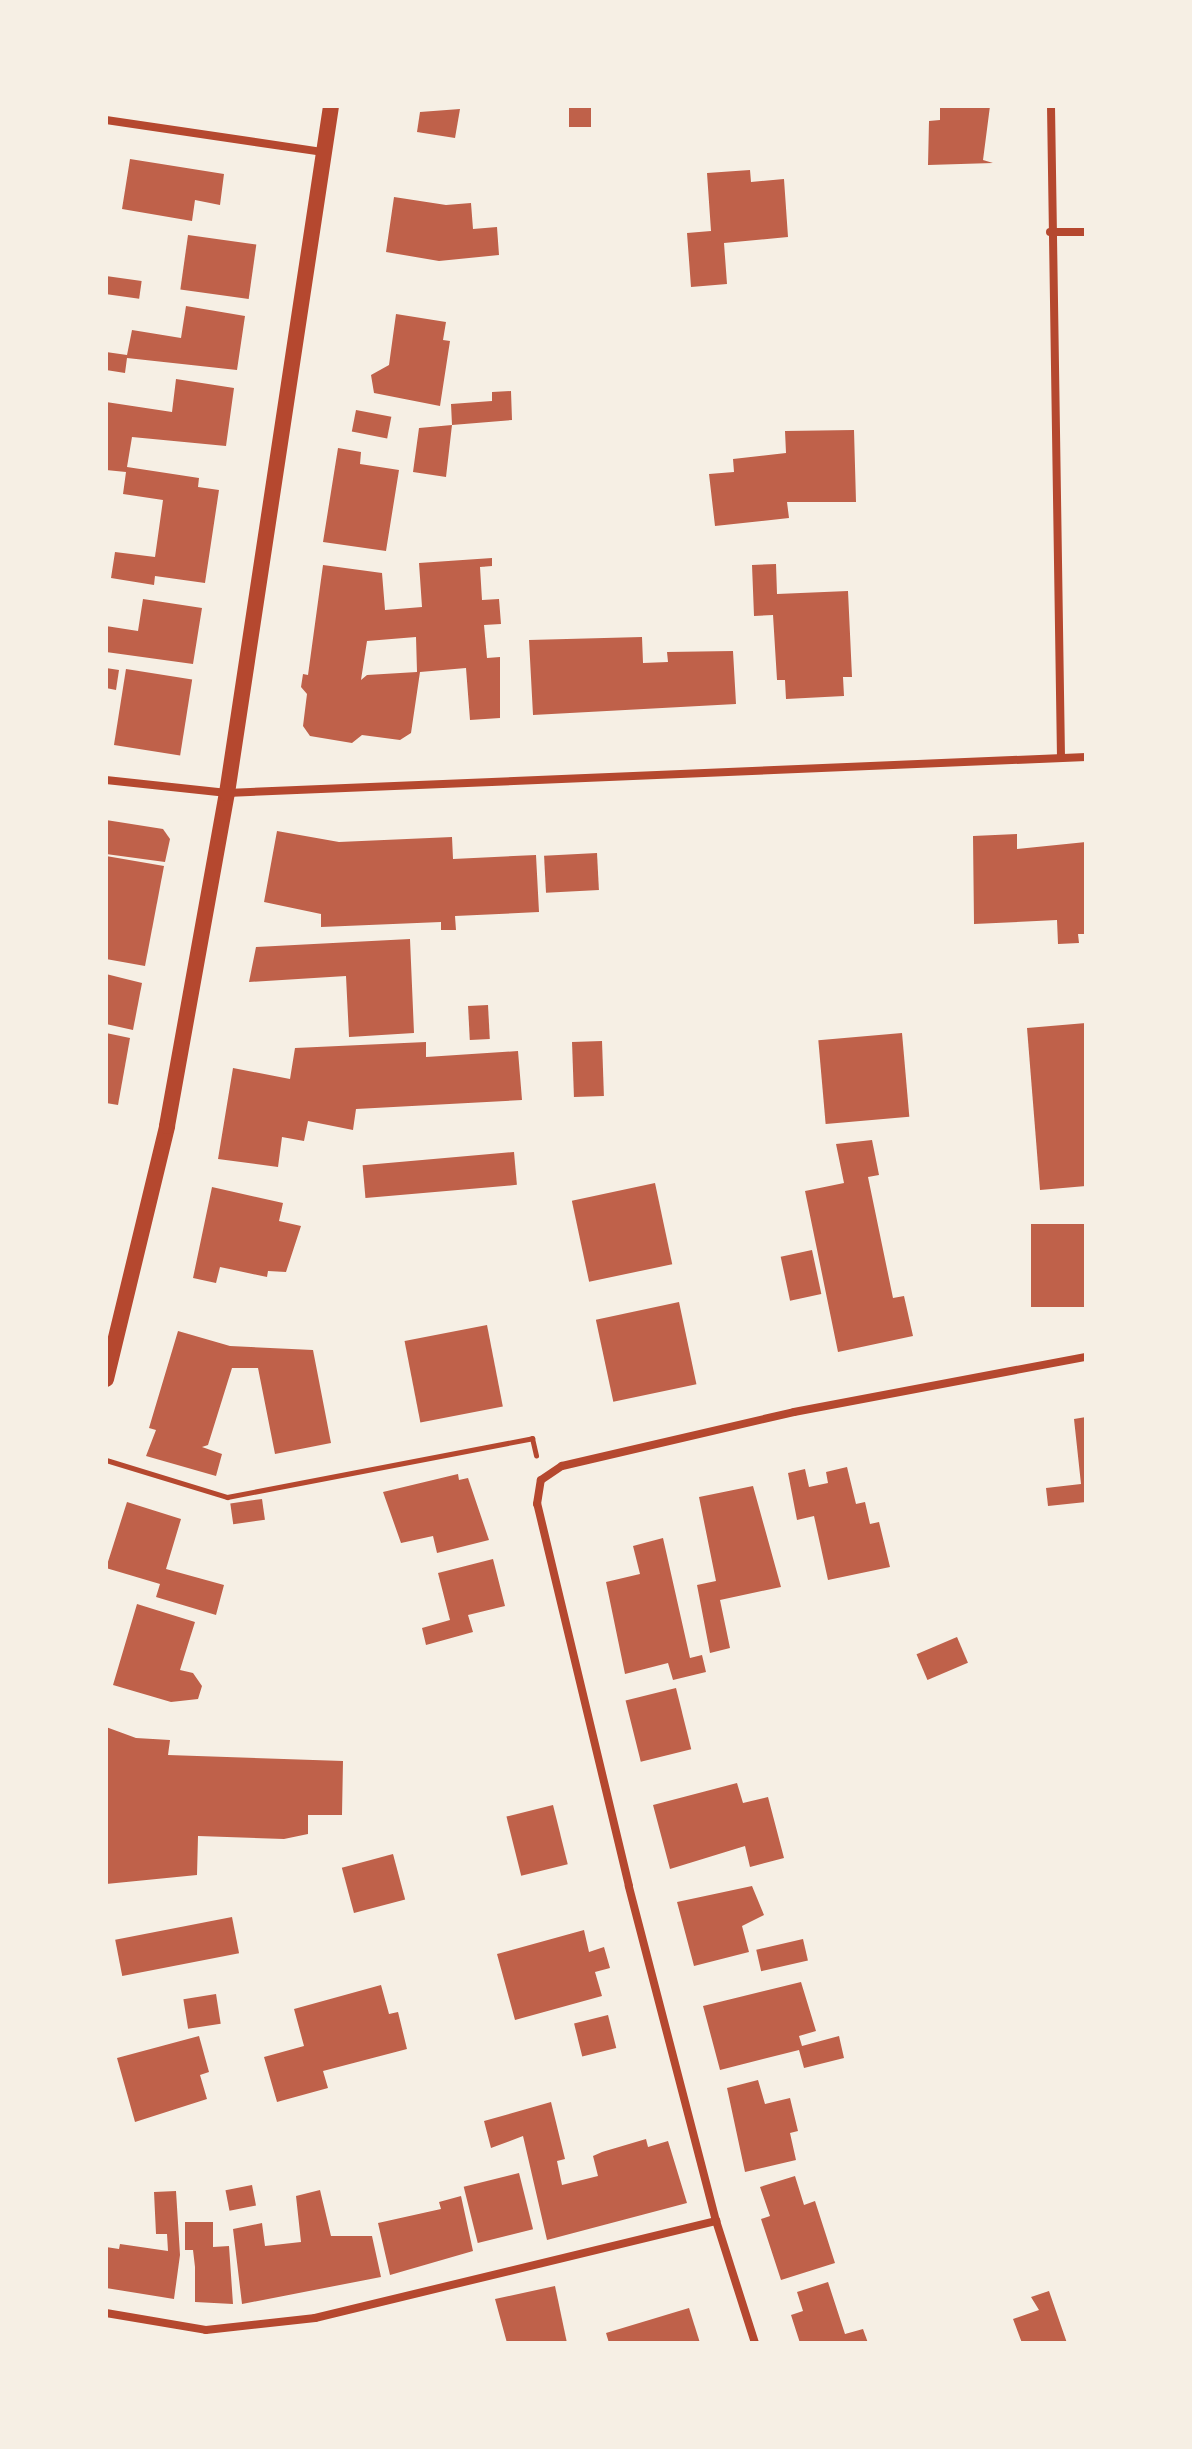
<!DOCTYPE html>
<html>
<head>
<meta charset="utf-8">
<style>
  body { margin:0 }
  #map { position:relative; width:1192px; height:2449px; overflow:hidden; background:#f6efe4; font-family:Jost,sans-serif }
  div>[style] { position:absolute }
  .building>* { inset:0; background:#bf614a; transform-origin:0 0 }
  .path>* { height:5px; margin:-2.5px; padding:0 2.5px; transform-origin:2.5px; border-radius:2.5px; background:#b5482f }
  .minor>* { height:8px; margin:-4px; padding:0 4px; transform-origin:4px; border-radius:4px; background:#b5482f }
  .secondary>* { height:16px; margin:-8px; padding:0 8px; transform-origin:8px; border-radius:8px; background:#b5482f }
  span { translate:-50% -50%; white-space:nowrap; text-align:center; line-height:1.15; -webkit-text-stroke:7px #f6efe4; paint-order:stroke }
  .frame { position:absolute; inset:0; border:108px solid #f6efe4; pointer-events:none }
</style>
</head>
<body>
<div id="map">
  <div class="building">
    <i style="left:569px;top:106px;width:22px;height:21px"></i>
    <i style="clip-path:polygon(940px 106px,990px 106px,983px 160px,993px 163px,928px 165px,929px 121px,940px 120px)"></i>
    <i style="clip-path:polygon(460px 109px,455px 138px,417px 132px,420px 112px)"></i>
    <i style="clip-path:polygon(130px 159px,224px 174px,220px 205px,195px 200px,192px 221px,122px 209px)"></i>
    <i style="clip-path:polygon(750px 170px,751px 182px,784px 179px,788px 237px,724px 243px,727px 284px,691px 287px,687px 233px,711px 231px,707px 173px)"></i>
    <i style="clip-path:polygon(394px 197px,446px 205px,471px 203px,473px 229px,497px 227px,499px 255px,439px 261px,386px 252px)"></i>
    <i style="left:188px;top:235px;width:69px;height:55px;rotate:8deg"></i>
    <i style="left:106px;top:276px;width:36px;height:18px;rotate:8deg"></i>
    <i style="clip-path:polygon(186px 306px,245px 316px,237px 370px,127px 358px,125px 373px,106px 370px,106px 352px,127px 355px,132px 330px,181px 338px)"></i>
    <i style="clip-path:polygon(396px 314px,446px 322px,443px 340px,450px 341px,440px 406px,374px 393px,371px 375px,389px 365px)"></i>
    <i style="clip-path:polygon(176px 379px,234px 388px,226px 446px,132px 437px,127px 467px,199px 478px,198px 487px,219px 490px,205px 583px,155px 576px,154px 585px,111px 578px,115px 552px,155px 557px,163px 500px,123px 494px,126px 472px,106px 470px,106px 402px,172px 412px)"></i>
    <i style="clip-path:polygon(511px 391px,512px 420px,452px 425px,446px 477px,413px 472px,419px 428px,452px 425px,451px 404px,492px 401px,492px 392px)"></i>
    <i style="left:356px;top:410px;width:36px;height:22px;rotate:11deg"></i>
    <i style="clip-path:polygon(854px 430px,856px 502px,787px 502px,789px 518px,715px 526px,709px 474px,734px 472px,733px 459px,786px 453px,785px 431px)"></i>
    <i style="clip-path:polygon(338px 448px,361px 452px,360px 464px,399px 470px,386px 551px,323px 542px)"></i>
    <i style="clip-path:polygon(evenodd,492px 558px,492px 566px,480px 567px,482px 600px,499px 599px,501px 624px,484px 625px,487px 658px,500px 657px,500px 718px,470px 720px,466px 668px,420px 672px,411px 733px,400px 740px,362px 735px,352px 743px,310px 736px,303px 726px,307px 694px,301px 687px,303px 674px,308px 675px,323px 565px,382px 573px,385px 610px,422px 607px,419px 563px,492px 558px,416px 637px,417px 672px,367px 675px,361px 680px,367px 641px,416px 637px)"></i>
    <i style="clip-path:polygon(776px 564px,777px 594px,848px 591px,852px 677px,843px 677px,844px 696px,786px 699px,785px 680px,777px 680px,773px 615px,754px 616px,752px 565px)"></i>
    <i style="clip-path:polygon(143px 599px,202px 608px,193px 664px,106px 652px,106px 626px,138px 631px)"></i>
    <i style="clip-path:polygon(642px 637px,643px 663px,668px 662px,667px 652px,733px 651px,736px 704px,533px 715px,529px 640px)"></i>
    <i style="clip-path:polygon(106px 668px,119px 670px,116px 690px,106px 688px)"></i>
    <i style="left:126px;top:669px;width:67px;height:77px;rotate:9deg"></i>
    <i style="clip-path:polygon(106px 820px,163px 829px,170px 839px,165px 862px,106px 854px)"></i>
    <i style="clip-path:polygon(277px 831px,339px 842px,452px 837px,453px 859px,536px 855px,539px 912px,455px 916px,456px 930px,441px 930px,441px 922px,321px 927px,321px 914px,264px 902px)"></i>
    <i style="clip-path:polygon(1017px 834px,1017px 849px,1086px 842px,1086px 934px,1078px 934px,1079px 943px,1058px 944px,1057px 920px,974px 924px,973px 836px)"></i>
    <i style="left:597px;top:853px;width:37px;height:53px;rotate:87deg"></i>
    <i style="clip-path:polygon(106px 856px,164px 866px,145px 966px,106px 959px)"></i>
    <i style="clip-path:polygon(410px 939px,414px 1033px,349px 1037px,346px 976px,249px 982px,256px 947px)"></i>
    <i style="clip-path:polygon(106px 974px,142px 983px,133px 1030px,106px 1024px)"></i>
    <i style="left:488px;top:1005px;width:34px;height:20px;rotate:87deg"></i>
    <i style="clip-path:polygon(1086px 1023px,1086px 1186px,1040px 1190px,1027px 1028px)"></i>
    <i style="clip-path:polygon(106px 1033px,130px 1038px,118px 1105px,106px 1103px)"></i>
    <i style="left:902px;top:1033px;width:84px;height:84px;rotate:85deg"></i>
    <i style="left:602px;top:1041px;width:55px;height:30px;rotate:88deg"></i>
    <i style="clip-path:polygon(426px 1042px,426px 1057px,518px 1051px,522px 1100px,356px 1109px,353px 1130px,308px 1121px,304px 1141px,282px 1137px,278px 1167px,218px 1159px,233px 1068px,290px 1079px,295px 1048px)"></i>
    <i style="clip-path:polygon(872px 1140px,879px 1175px,868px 1177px,893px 1298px,904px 1296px,913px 1336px,838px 1352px,805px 1191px,844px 1183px,836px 1144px)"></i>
    <i style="left:514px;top:1152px;width:33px;height:152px;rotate:85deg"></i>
    <i style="left:655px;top:1183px;width:83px;height:85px;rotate:78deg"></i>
    <i style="clip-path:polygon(212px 1187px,283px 1203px,279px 1221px,301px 1226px,286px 1272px,268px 1271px,267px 1277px,220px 1267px,216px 1283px,193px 1278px)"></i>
    <i style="left:1086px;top:1224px;width:83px;height:55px;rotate:90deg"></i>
    <i style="left:812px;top:1250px;width:45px;height:32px;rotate:78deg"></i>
    <i style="left:679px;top:1302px;width:84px;height:85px;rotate:78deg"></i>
    <i style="left:487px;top:1325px;width:83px;height:84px;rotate:79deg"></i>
    <i style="clip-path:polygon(178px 1331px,230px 1346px,313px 1350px,331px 1443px,275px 1454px,258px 1368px,232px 1368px,208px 1445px,202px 1447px,222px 1454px,216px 1476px,146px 1456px,156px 1430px,149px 1428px)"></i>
    <i style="clip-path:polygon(1086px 1417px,1086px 1502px,1048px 1506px,1046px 1488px,1081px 1484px,1074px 1419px)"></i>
    <i style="clip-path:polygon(847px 1467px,856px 1504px,865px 1502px,870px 1524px,879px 1522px,890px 1567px,828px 1580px,814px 1516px,797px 1520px,788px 1473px,805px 1469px,809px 1487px,828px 1483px,826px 1472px)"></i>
    <i style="clip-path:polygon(458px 1474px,459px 1480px,468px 1478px,489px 1540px,437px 1553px,433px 1536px,401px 1543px,383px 1492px)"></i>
    <i style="clip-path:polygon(753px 1486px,781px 1587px,720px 1600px,730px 1648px,710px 1653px,697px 1585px,716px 1581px,699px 1497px)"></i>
    <i style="left:262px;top:1499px;width:21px;height:32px;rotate:82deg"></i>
    <i style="clip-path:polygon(127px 1502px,181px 1519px,166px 1569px,224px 1585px,216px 1615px,156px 1597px,160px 1584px,106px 1568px)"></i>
    <i style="clip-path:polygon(663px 1538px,690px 1658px,702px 1655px,706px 1672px,673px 1680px,668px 1663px,625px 1674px,606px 1582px,640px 1574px,633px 1546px)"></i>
    <i style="clip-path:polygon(493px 1559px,505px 1606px,468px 1615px,473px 1632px,426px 1645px,422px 1628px,450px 1620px,438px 1573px)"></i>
    <i style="clip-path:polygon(137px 1604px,195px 1622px,180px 1670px,193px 1673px,202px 1686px,198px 1699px,171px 1702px,113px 1685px)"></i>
    <i style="left:957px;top:1637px;width:28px;height:44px;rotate:67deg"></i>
    <i style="left:676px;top:1688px;width:63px;height:52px;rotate:76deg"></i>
    <i style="clip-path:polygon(106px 1727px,136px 1738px,170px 1740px,168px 1755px,343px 1761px,342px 1815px,308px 1815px,308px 1834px,284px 1839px,198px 1836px,197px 1875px,106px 1884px)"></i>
    <i style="clip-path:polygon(737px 1783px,743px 1803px,768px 1797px,784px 1858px,750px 1867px,745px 1846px,670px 1869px,653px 1805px)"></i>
    <i style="left:553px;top:1805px;width:61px;height:48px;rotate:76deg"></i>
    <i style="left:393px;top:1854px;width:47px;height:53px;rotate:75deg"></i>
    <i style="clip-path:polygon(752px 1886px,764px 1915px,742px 1926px,749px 1952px,694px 1966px,677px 1902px)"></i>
    <i style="left:232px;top:1917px;width:37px;height:119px;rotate:79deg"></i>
    <i style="clip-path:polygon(584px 1930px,589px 1952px,604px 1947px,610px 1968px,595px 1972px,602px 1996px,515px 2020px,497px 1954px)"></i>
    <i style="left:803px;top:1939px;width:22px;height:48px;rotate:77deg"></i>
    <i style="clip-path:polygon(801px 1982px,816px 2031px,799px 2036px,802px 2046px,839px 2036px,844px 2058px,804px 2068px,799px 2050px,720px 2070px,703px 2006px)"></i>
    <i style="clip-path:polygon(381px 1985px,389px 2014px,398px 2012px,407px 2049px,323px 2071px,328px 2088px,277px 2102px,264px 2057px,304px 2046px,294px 2009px)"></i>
    <i style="left:216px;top:1994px;width:30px;height:33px;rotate:81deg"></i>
    <i style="left:608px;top:2015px;width:34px;height:35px;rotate:76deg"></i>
    <i style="clip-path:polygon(199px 2036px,209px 2072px,200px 2075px,207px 2099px,135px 2122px,117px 2058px)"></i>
    <i style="clip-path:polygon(758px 2080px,765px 2104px,790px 2098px,798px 2131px,790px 2133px,796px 2160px,745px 2172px,727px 2088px)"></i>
    <i style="clip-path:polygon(551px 2102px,565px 2159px,557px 2161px,562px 2185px,598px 2176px,593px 2156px,602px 2152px,646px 2139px,648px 2147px,668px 2141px,687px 2203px,547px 2240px,523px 2136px,491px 2148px,484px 2121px)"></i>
    <i style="left:519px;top:2173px;width:58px;height:57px;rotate:76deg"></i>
    <i style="clip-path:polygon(795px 2176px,804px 2205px,815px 2201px,835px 2263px,781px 2280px,761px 2219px,770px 2216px,760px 2187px)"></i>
    <i style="left:252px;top:2185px;width:21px;height:27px;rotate:79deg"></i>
    <i style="clip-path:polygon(320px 2190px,331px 2236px,372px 2236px,381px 2277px,242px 2304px,233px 2229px,262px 2223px,265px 2246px,301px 2242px,296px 2196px)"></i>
    <i style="clip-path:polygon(176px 2191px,180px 2255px,174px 2299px,106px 2288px,106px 2247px,119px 2249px,120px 2244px,168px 2251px,167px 2234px,156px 2234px,154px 2192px)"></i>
    <i style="clip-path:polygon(461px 2196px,473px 2251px,390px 2275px,378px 2223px,441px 2209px,439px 2202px)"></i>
    <i style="clip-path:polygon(185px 2222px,213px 2222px,213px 2247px,229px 2246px,233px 2304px,195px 2302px,195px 2267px,193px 2250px,185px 2250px)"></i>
    <i style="clip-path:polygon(828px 2282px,845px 2334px,863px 2329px,868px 2343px,800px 2343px,791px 2315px,803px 2311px,797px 2292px)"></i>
    <i style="clip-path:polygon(555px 2286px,567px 2343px,507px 2343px,495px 2299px)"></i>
    <i style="clip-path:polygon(1049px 2291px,1067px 2343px,1022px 2343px,1013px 2319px,1039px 2310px,1031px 2297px)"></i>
    <i style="clip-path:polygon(689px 2308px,700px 2343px,609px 2343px,606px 2333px)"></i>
  </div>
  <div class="path">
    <i style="left:106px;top:1460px;width:127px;rotate:17deg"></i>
    <i style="left:227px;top:1497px;width:311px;rotate:-10.9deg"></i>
    <i style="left:532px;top:1438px;width:18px;rotate:77deg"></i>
  </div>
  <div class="minor">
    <i style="left:1051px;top:106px;width:651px;rotate:89.12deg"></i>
    <i style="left:106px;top:120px;width:220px;rotate:8.4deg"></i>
    <i style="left:1050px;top:232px;width:36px"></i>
    <i style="left:106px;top:780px;width:122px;rotate:6.1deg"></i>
    <i style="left:227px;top:793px;width:860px;rotate:-2.4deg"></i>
    <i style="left:106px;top:2313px;width:101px;rotate:9.6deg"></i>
    <i style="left:206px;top:2330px;width:110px;rotate:-6.3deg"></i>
    <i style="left:315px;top:2318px;width:413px;rotate:-13.6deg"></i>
    <i style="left:755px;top:2343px;width:128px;rotate:-107.7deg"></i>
    <i style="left:716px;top:2221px;width:346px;rotate:-104.6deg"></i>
    <i style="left:629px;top:1886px;width:393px;rotate:-103.5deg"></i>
    <i style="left:537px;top:1504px;width:24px;rotate:-81deg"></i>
    <i style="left:541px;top:1480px;width:25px;rotate:-34deg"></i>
    <i style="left:562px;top:1466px;width:238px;rotate:-13.1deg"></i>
    <i style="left:794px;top:1412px;width:297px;rotate:-10.7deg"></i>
  </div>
  <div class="secondary">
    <i style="left:106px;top:1379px;width:260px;rotate:-76.4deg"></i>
    <i style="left:167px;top:1126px;width:338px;rotate:-79.8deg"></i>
    <i style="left:227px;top:793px;width:695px;rotate:-81.39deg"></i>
  </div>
  <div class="frame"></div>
</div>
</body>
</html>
